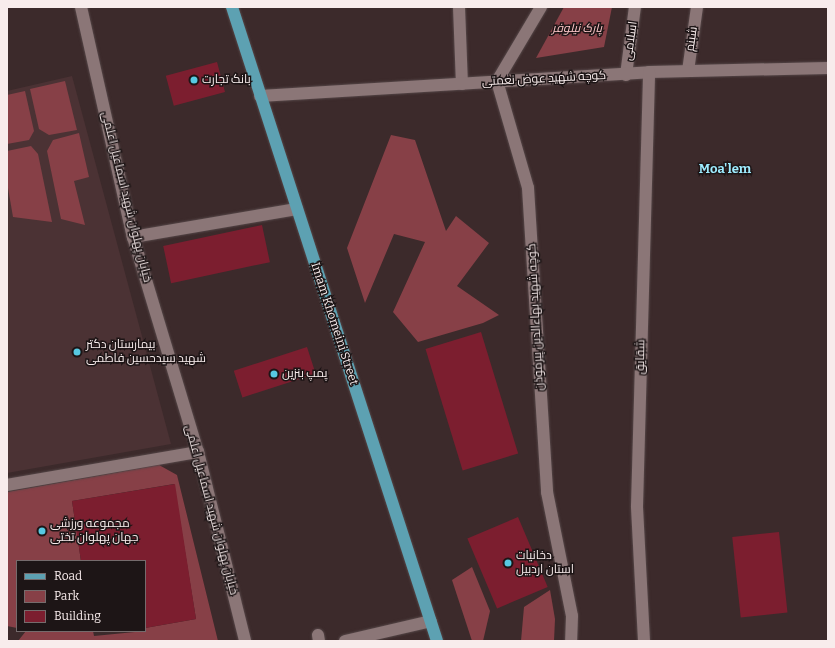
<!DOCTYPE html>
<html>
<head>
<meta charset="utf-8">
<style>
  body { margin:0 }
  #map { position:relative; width:835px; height:648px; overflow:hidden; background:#3c2a2b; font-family:Bitter,Cairo,serif }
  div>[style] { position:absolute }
  .built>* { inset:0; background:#4b3234 }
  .green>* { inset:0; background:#874047 }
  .building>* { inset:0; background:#7c1e2f; transform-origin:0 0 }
  .roads { filter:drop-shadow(0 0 1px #554748) drop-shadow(0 0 1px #554748) }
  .minor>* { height:12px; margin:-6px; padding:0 6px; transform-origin:6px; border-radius:6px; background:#8b7677 }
  .major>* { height:12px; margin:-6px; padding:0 6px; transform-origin:6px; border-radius:6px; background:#5da1b2 }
  .dots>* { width:11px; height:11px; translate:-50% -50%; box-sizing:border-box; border:2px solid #1d1516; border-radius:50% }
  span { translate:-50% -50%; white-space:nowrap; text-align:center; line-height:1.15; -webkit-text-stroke:3px #1d1516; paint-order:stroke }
  .park-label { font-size:12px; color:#fec7c9; font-style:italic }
  .street-label { font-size:12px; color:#f8ecec }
  .poi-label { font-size:12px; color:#f8ecec }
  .left { translate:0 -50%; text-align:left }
  .neighbourhood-label { font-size:13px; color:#9eebfe; font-weight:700 }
  .frame { position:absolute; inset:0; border:8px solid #f8ecec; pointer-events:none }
  .legend { position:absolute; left:16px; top:560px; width:130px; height:72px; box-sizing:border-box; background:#1d1516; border:1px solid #756b6c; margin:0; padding:5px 7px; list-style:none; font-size:12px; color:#f8ecec }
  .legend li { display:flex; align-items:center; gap:8px; height:20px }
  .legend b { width:20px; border:1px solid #756b6c }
</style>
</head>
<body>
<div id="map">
  <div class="built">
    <i style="clip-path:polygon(72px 76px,171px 444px,7px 473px,7px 91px)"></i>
  </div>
  <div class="green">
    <i style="clip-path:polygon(564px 7px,612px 7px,604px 47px,536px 58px)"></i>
    <i style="clip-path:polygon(65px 81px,77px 130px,49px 135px,39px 129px,30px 89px)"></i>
    <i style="clip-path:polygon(25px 91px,34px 131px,29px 140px,7px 144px,7px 95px)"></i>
    <i style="clip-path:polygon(79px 133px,89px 177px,74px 181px,85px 225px,61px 219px,47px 151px,53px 140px)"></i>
    <i style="clip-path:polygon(391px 135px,415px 140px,446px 231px,456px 216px,489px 243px,457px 286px,499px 315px,483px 323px,418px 342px,393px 312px,425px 242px,394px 234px,365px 303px,347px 248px)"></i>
    <i style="clip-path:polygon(31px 146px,38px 154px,52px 222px,13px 217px,7px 182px,7px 151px)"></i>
    <i style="clip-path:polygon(159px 465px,177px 475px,218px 641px,18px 641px,26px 631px,93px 631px,94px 636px,145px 631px,145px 628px,196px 619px,174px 484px,72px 501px,81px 561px,17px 561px,17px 628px,7px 626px,7px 492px)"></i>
    <i style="clip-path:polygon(472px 567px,490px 611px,483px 641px,472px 641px,452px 580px)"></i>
    <i style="clip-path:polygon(550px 590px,555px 619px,554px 641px,521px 641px,524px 607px)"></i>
  </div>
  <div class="building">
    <i style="left:217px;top:62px;width:31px;height:53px;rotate:75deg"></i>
    <i style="left:262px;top:225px;width:38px;height:101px;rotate:78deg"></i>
    <i style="left:481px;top:332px;width:127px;height:58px;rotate:73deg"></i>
    <i style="left:307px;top:347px;width:28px;height:77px;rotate:72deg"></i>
    <i style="clip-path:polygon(175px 484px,196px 619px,145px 628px,145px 561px,81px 561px,72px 501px)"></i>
    <i style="left:518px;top:517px;width:76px;height:55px;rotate:67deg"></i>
    <i style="left:779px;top:532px;width:81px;height:47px;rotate:84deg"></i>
  </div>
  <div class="roads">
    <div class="minor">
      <i style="left:81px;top:7px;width:236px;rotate:77.3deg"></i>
      <i style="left:133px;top:237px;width:225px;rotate:73.2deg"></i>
      <i style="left:198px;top:452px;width:195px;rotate:76deg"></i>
      <i style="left:459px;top:7px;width:77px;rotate:87.8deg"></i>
      <i style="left:541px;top:7px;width:86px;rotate:120.7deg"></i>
      <i style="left:497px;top:81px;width:111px;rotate:73.8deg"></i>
      <i style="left:528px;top:188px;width:305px;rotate:86.4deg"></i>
      <i style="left:547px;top:492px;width:126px;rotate:78.6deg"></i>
      <i style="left:572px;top:616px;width:25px;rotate:92deg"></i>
      <i style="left:688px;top:71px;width:65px;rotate:-82deg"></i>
      <i style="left:626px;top:75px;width:69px;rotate:-82.5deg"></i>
      <i style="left:260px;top:96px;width:390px;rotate:-3.5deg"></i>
      <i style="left:649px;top:72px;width:179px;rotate:-1.3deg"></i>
      <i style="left:133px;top:237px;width:166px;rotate:-9.7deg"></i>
      <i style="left:7px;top:485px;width:194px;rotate:-9.8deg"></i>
      <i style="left:318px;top:635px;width:6px;rotate:81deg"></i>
      <i style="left:345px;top:641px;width:88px;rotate:-13.1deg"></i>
      <i style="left:644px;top:641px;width:135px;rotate:-93deg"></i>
      <i style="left:637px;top:506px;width:434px;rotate:-88.4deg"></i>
    </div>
    <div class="major">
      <i style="left:232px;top:7px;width:666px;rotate:72.08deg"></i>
    </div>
  </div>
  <div class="dots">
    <i style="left:194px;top:80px;background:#57c9e2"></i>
    <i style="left:77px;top:352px;background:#57c9e2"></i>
    <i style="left:274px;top:374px;background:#57c9e2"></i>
    <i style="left:42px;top:531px;background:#57c9e2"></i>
    <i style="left:508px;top:563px;background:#57c9e2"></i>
  </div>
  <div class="park-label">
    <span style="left:577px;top:29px">پارک نیلوفر</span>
  </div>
  <div class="street-label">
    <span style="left:692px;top:39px;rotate:-82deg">شبنم</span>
    <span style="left:631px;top:41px;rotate:-82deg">اسلامی</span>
    <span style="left:544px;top:79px;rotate:-3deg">کوچه شهید عوض نعمتی</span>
    <span style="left:126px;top:197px;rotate:76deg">خیابان پهلوان شهید اسماعیل اعلمی</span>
    <span style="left:536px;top:317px;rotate:-93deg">کوچه شهید بهاءالدین پیرموذن</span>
    <span style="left:334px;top:324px;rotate:72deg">Imam Khomeini Street</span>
    <span style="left:641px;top:357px;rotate:-89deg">شقایق</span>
    <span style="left:211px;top:510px;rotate:75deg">خیابان پهلوان شهید اسماعیل اعلمی</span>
  </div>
  <div class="poi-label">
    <span class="left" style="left:202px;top:80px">بانک تجارت</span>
    <span class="left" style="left:86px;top:352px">بیمارستان دکتر<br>شهید سیدحسین فاطمی</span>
    <span class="left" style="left:282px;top:374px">پمپ بنزین</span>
    <span class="left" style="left:50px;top:531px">مجموعه ورزشی<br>جهان پهلوان تختی</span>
    <span class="left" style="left:516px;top:563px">دخانیات<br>استان اردبیل</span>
  </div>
  <div class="neighbourhood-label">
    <span style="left:725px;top:169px">Moa'lem</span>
  </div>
  <div class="frame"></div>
  <ul class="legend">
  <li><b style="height:5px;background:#5da1b2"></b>Road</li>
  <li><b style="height:11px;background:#874047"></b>Park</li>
  <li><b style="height:11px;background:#7c1e2f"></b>Building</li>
  </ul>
</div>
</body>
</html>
